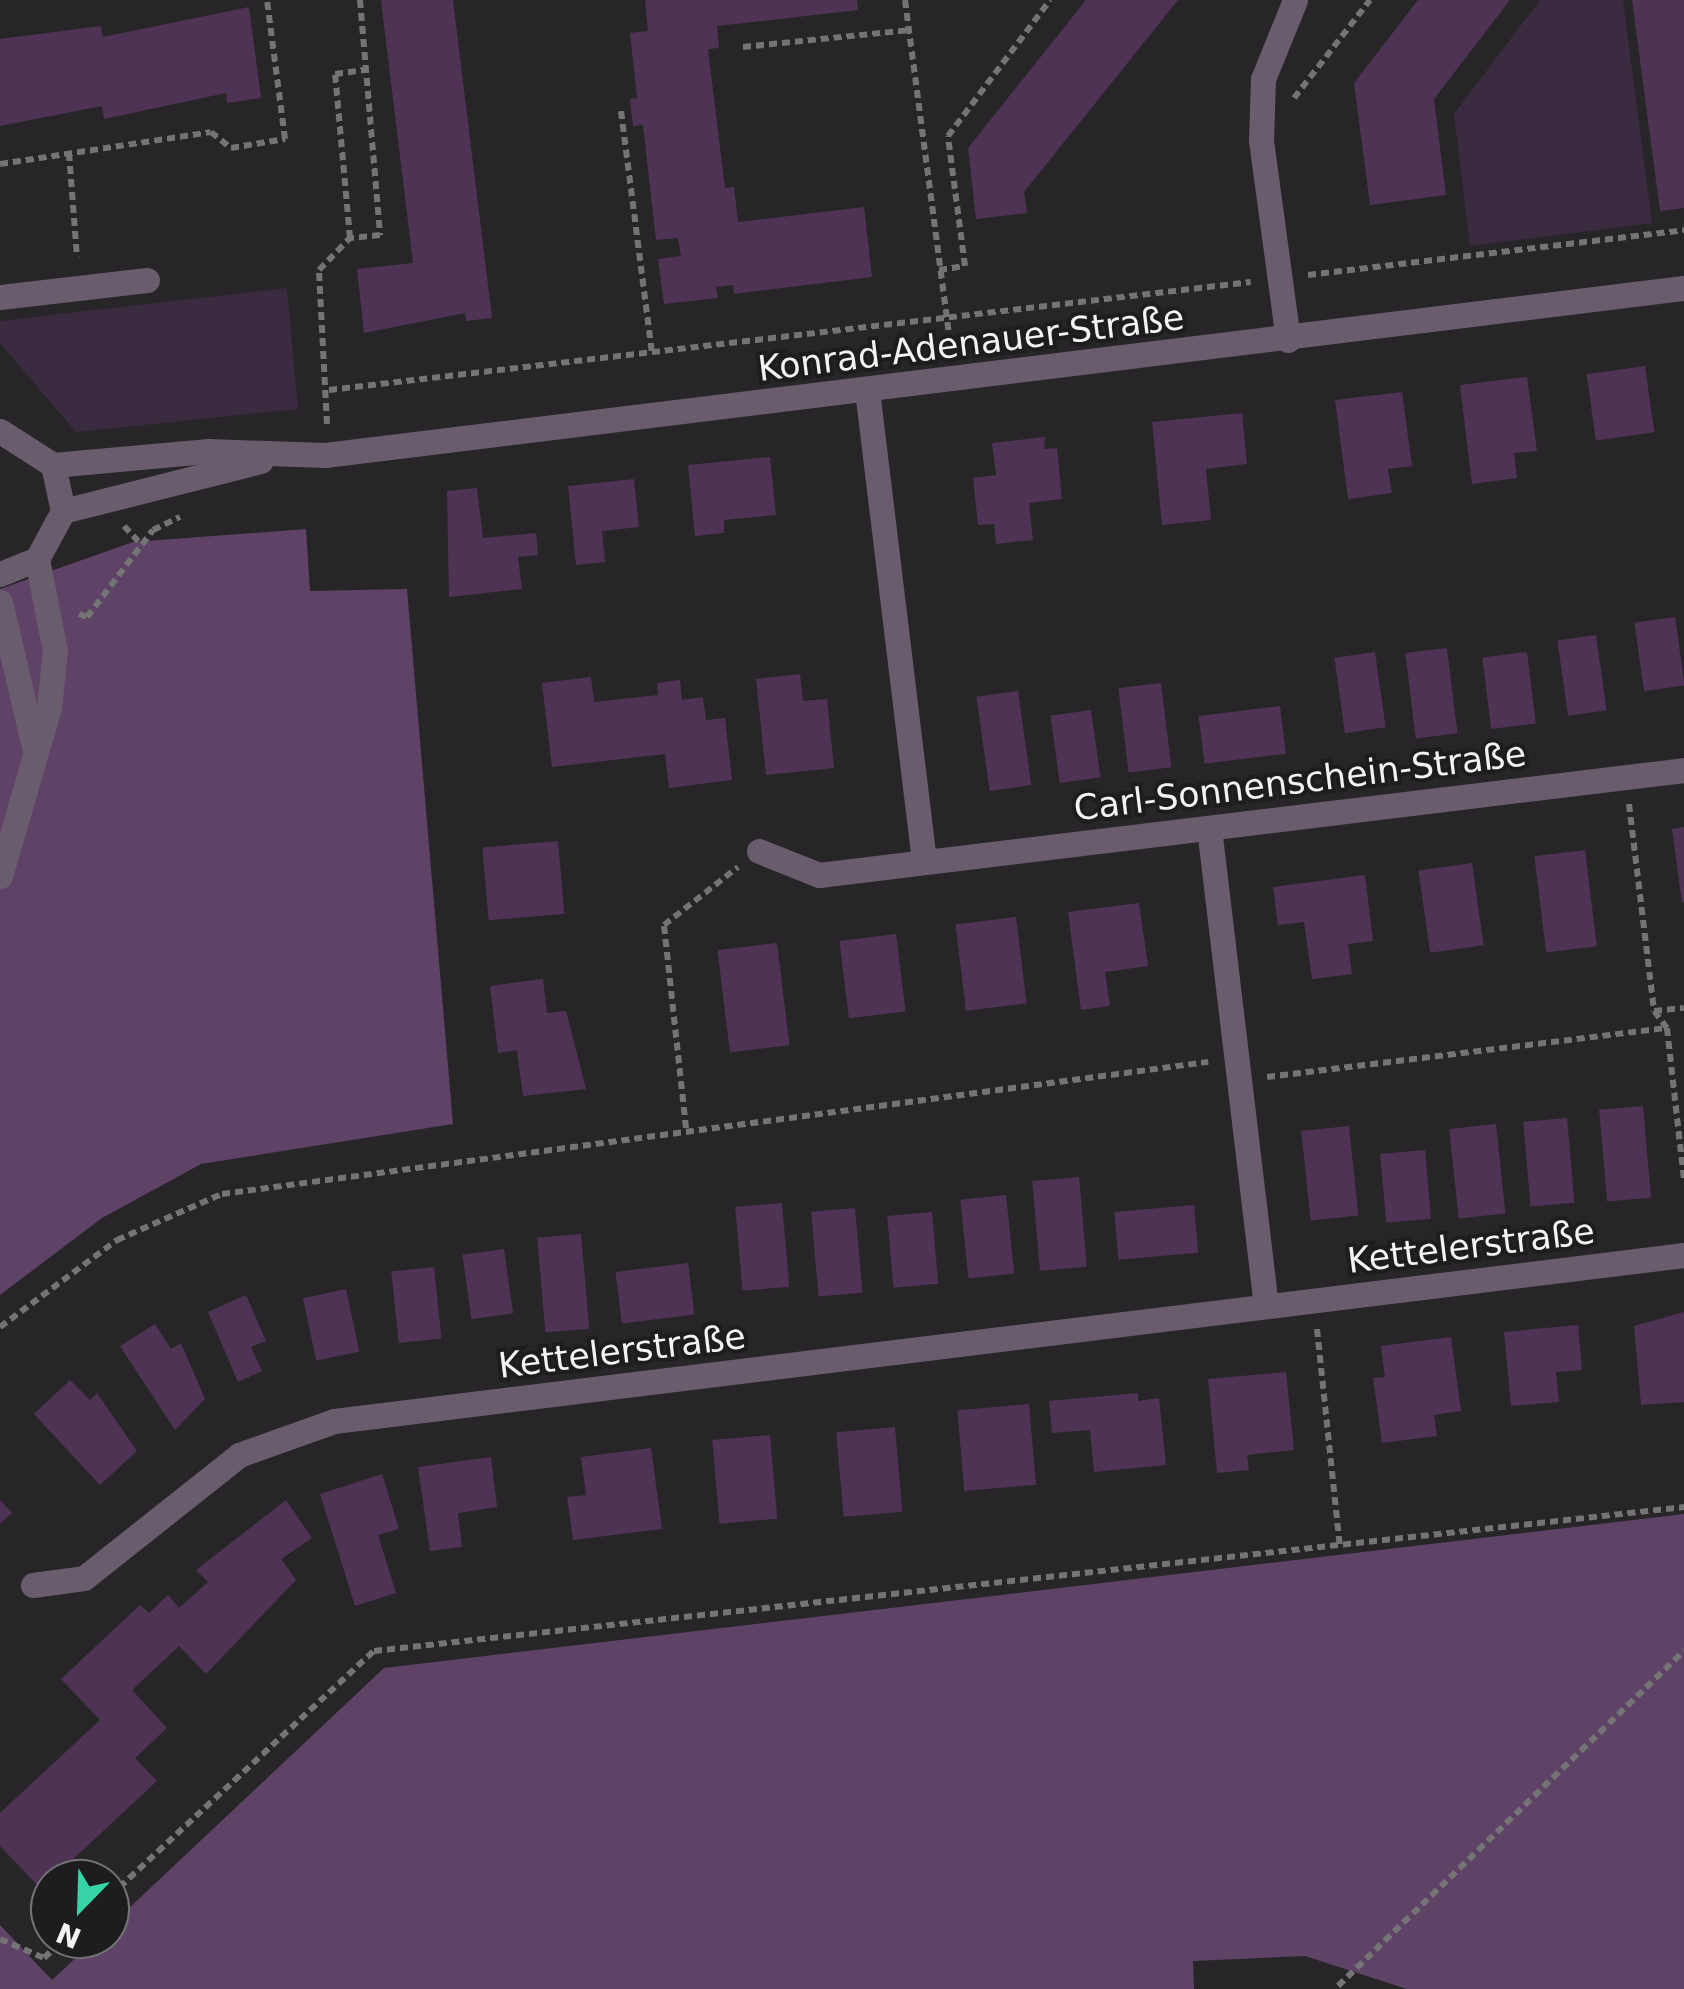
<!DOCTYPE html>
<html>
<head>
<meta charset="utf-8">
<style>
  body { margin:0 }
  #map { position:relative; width:1684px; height:1989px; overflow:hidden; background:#272527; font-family:"DejaVu Sans",sans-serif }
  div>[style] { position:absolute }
  .green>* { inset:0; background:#3b2b40 }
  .forest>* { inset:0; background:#5e4366 }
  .building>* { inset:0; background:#4e3355; transform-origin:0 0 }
  .path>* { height:6px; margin-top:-3px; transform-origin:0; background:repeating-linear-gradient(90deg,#747375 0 8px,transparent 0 13px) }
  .minor>* { height:25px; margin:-12.5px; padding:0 12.5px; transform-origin:12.5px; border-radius:12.5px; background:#695d6d }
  span { translate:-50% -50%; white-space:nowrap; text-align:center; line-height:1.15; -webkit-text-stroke:8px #1d1c1e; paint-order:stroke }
  .street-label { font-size:35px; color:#f3f2f4 }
  .north { position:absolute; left:30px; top:1859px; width:100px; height:100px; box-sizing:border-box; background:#1d1c1e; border:2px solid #737274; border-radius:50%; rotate:203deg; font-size:28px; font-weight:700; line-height:40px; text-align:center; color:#f3f2f4 }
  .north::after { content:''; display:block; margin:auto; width:35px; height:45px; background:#36d4a7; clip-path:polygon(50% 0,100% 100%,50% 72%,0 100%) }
</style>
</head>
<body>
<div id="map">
  <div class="green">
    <i style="clip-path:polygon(1540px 0,1623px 0,1652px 223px,1470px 246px,1454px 114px)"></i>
    <i style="clip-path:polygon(287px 288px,298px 409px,76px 432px,0 343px,0 321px)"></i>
  </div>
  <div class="forest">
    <i style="clip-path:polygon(306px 529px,310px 591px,407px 589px,453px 1124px,201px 1164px,102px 1218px,0 1295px,0 589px,133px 542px)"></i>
    <i style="clip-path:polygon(1684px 1514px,1684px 1989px,1407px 1989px,1305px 1956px,1193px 1961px,1194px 1989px,0 1989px,0 1925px,52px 1980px,96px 1939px,110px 1939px,110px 1926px,384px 1668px)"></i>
  </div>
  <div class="building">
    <i style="clip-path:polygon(381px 0,453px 0,492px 318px,466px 321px,465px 313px,364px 333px,357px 269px,413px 263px)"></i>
    <i style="clip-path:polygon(645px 0,857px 0,858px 10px,717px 26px,719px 48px,708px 49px,725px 188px,734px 187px,738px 222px,864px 207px,872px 277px,734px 294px,733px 285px,716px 287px,718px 298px,664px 304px,658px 259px,681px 256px,678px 238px,656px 240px,643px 125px,633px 126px,630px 99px,637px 98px,630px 33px,648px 31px)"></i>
    <i style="clip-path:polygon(1086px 0,1178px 0,1024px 192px,1027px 213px,976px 219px,968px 148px)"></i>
    <i style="clip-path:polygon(1418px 0,1510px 0,1434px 99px,1446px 195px,1370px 205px,1354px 83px)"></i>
    <i style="clip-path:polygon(1632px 0,1684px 0,1684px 208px,1660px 211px)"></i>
    <i style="clip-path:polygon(249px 7px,261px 98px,227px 103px,226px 93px,104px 119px,102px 106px,0 126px,0 39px,101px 26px,103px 37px)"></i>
    <i style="left:1645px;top:366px;width:67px;height:59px;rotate:82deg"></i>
    <i style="clip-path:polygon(1527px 377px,1537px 451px,1514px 453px,1517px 478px,1472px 484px,1460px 385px)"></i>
    <i style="clip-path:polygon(1402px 392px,1412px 466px,1388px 469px,1392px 493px,1348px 499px,1335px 400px)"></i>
    <i style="clip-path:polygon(1242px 413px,1247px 464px,1206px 469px,1211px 520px,1162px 525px,1152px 422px)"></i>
    <i style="clip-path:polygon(1045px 437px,1044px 449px,1057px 448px,1062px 499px,1029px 503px,1033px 540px,996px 544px,994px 524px,978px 525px,973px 478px,996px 475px,992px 443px)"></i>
    <i style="clip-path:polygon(770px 457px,776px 515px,724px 520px,724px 533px,695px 536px,688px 465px)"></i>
    <i style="clip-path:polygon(634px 479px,639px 527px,602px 531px,605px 562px,576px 565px,568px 486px)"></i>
    <i style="clip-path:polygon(477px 488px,483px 538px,536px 533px,538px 555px,518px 557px,522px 589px,449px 597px,447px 491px)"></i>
    <i style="left:1675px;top:617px;width:69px;height:41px;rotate:82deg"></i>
    <i style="left:1596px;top:635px;width:76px;height:39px;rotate:82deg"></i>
    <i style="left:1447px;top:648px;width:86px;height:42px;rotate:83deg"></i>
    <i style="left:1375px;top:652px;width:76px;height:41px;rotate:82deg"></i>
    <i style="left:1527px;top:652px;width:72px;height:45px;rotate:83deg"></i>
    <i style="clip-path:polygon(800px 674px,803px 701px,827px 699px,834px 768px,766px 775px,756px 679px)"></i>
    <i style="clip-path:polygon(591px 677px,594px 702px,658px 695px,657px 683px,680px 680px,682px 700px,703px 697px,706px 720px,725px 718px,732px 780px,669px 788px,665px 754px,552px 767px,542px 683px)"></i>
    <i style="left:1161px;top:683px;width:85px;height:43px;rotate:83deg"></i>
    <i style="left:1018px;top:691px;width:95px;height:42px;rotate:82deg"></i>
    <i style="left:1280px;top:706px;width:48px;height:82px;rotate:83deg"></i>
    <i style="left:1091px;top:710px;width:68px;height:41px;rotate:82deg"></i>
    <i style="clip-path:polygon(1684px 827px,1684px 902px,1682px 903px,1672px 829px)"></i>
    <i style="left:558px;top:841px;width:73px;height:76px;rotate:85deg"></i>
    <i style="left:1585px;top:850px;width:97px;height:51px;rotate:83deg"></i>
    <i style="left:1472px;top:863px;width:83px;height:54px;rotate:82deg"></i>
    <i style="clip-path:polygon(1365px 875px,1373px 941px,1348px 944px,1352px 974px,1312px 979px,1304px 922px,1278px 925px,1273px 887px)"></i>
    <i style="clip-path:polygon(1139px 903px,1148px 966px,1105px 972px,1110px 1006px,1081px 1010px,1068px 912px)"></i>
    <i style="left:1016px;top:917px;width:87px;height:61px;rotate:83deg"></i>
    <i style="left:896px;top:934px;width:78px;height:57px;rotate:83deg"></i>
    <i style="left:777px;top:943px;width:103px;height:60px;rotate:83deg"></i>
    <i style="clip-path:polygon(543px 979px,547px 1013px,566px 1011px,586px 1089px,523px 1096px,517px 1050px,498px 1053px,490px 986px)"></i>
    <i style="left:1643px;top:1106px;width:92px;height:44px;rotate:85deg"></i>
    <i style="left:1567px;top:1118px;width:85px;height:44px;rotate:85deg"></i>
    <i style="left:1496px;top:1124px;width:90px;height:47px;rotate:84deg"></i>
    <i style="left:1349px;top:1126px;width:90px;height:48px;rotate:84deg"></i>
    <i style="left:1425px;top:1150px;width:69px;height:45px;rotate:85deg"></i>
    <i style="left:1079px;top:1177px;width:90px;height:47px;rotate:85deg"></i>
    <i style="left:1006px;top:1195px;width:79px;height:46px;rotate:84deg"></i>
    <i style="left:782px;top:1203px;width:84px;height:47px;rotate:85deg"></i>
    <i style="left:1194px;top:1205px;width:48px;height:80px;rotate:85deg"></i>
    <i style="left:855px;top:1208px;width:85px;height:44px;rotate:85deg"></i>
    <i style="left:932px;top:1212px;width:72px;height:45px;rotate:85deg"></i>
    <i style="left:581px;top:1234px;width:95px;height:44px;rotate:85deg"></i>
    <i style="left:504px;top:1249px;width:65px;height:42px;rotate:82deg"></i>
    <i style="left:688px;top:1263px;width:52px;height:73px;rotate:83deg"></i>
    <i style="left:434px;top:1267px;width:72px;height:43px;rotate:84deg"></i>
    <i style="left:346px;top:1289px;width:64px;height:44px;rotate:78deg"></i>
    <i style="clip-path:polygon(246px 1295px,266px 1341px,251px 1347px,262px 1371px,238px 1382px,208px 1312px)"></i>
    <i style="clip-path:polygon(1684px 1312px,1684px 1402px,1641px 1405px,1634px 1326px)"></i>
    <i style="clip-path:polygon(155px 1324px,171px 1349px,181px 1343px,205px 1399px,175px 1430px,120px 1346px)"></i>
    <i style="clip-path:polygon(1578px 1325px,1582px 1370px,1556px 1372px,1559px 1402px,1511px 1406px,1504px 1332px)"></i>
    <i style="clip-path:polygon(1451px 1337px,1461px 1411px,1434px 1415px,1437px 1436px,1382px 1443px,1373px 1378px,1385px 1377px,1381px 1346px)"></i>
    <i style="clip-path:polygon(1286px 1372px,1294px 1450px,1247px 1455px,1249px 1470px,1217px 1473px,1208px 1379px)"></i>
    <i style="clip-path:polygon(70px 1380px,90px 1400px,97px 1393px,137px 1451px,100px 1485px,34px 1414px)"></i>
    <i style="clip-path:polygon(1138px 1393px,1138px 1401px,1159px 1398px,1166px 1465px,1094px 1472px,1090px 1430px,1052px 1433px,1049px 1401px)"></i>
    <i style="left:1029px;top:1404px;width:81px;height:72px;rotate:85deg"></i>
    <i style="left:895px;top:1427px;width:85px;height:59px;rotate:85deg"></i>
    <i style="left:770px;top:1435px;width:84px;height:58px;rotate:85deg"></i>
    <i style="clip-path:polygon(651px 1448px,662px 1529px,573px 1540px,567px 1497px,586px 1495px,581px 1457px)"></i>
    <i style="clip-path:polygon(491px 1457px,497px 1507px,458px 1513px,462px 1547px,430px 1551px,418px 1467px)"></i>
    <i style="clip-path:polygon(382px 1474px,399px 1529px,378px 1535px,396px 1593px,355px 1606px,320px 1494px)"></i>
    <i style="clip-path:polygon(0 1500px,12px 1513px,0 1524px)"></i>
    <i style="clip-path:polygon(286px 1500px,312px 1538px,281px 1559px,296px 1580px,206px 1674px,179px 1646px,132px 1690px,167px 1728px,135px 1758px,157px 1781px,41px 1889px,0 1846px,0 1813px,100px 1720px,61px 1679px,140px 1605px,149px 1613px,168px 1595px,179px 1608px,208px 1582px,196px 1570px)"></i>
  </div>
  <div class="path">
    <i style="left:360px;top:0;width:236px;rotate:85.1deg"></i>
    <i style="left:380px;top:235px;width:30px;rotate:174deg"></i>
    <i style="left:350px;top:238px;width:165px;rotate:-95.2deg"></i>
    <i style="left:335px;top:74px;width:29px;rotate:-8deg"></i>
    <i style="left:905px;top:0;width:351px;rotate:82.5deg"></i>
    <i style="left:743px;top:47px;width:167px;rotate:-5.8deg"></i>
    <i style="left:1294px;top:98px;width:124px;rotate:-52.2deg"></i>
    <i style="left:621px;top:111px;width:244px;rotate:82.7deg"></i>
    <i style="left:69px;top:153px;width:104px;rotate:85.6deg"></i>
    <i style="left:0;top:164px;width:213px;rotate:-8.6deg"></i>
    <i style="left:211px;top:132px;width:26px;rotate:39deg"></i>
    <i style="left:231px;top:148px;width:55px;rotate:-9.5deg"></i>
    <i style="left:285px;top:139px;width:140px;rotate:-97.4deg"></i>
    <i style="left:939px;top:270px;width:26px;rotate:-9deg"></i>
    <i style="left:965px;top:266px;width:131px;rotate:-97.5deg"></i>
    <i style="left:948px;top:136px;width:170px;rotate:-53.1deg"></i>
    <i style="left:1308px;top:275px;width:379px;rotate:-6.8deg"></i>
    <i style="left:329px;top:390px;width:928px;rotate:-6.68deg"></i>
    <i style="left:327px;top:424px;width:154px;rotate:-93deg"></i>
    <i style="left:319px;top:270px;width:45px;rotate:-45.9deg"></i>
    <i style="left:124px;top:526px;width:23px;rotate:47deg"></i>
    <i style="left:79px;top:614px;width:9px;rotate:21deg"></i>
    <i style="left:87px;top:617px;width:109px;rotate:-52.8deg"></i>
    <i style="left:153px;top:530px;width:30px;rotate:-26deg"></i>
    <i style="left:1629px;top:804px;width:209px;rotate:83.1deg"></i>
    <i style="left:1667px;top:1028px;width:152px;rotate:83.6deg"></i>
    <i style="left:1267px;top:1077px;width:403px;rotate:-7deg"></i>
    <i style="left:1667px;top:1028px;width:21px;rotate:-127deg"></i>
    <i style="left:1654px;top:1011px;width:30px;rotate:-6deg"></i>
    <i style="left:686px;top:1128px;width:204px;rotate:-96.2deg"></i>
    <i style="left:664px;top:925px;width:94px;rotate:-38.1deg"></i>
    <i style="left:0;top:1327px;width:146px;rotate:-36.6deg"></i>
    <i style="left:117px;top:1240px;width:115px;rotate:-23.7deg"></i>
    <i style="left:222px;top:1194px;width:995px;rotate:-7.63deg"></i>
    <i style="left:1317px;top:1329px;width:219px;rotate:84deg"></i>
    <i style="left:110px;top:1896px;width:360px;rotate:-42.9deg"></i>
    <i style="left:374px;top:1651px;width:1318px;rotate:-6.27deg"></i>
    <i style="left:0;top:1939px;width:48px;rotate:23.4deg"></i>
    <i style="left:44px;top:1958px;width:28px;rotate:-44deg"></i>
    <i style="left:1338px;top:1986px;width:482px;rotate:-44.1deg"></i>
  </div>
  <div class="minor">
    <i style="left:0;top:297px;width:148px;rotate:-6.6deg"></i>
    <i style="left:1288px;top:340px;width:201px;rotate:-97.7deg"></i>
    <i style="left:1261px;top:141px;width:62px;rotate:-88.2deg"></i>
    <i style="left:1263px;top:79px;width:85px;rotate:-67.9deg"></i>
    <i style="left:867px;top:390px;width:475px;rotate:83.1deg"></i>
    <i style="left:0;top:431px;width:63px;rotate:32.7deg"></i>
    <i style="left:53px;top:465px;width:47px;rotate:77.7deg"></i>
    <i style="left:63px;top:511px;width:55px;rotate:118.4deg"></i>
    <i style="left:37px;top:559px;width:40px;rotate:158deg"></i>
    <i style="left:53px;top:465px;width:156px;rotate:-5.2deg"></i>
    <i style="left:208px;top:451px;width:117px;rotate:2deg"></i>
    <i style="left:325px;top:455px;width:1369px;rotate:-7.01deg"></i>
    <i style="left:63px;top:511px;width:204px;rotate:-14.2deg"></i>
    <i style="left:0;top:602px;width:149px;rotate:76.8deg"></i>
    <i style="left:1209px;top:828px;width:481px;rotate:83.2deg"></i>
    <i style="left:759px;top:851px;width:65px;rotate:21.8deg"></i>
    <i style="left:819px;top:875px;width:871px;rotate:-6.92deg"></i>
    <i style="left:0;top:876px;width:176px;rotate:-73.8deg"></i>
    <i style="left:49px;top:707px;width:56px;rotate:-83.9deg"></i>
    <i style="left:55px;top:651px;width:94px;rotate:-101.1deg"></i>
    <i style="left:33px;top:1585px;width:51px;rotate:-7.8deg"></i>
    <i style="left:84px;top:1578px;width:198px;rotate:-38.4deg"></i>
    <i style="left:239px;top:1455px;width:101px;rotate:-19.7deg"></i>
    <i style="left:334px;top:1421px;width:1360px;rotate:-7.01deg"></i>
  </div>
  <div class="street-label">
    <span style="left:971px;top:343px;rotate:-7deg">Konrad-Adenauer-Straße</span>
    <span style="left:1300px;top:781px;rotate:-7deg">Carl-Sonnenschein-Straße</span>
    <span style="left:1471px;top:1246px;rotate:-7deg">Kettelerstraße</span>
    <span style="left:622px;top:1351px;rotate:-7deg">Kettelerstraße</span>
  </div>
  <div class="north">N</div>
</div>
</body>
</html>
